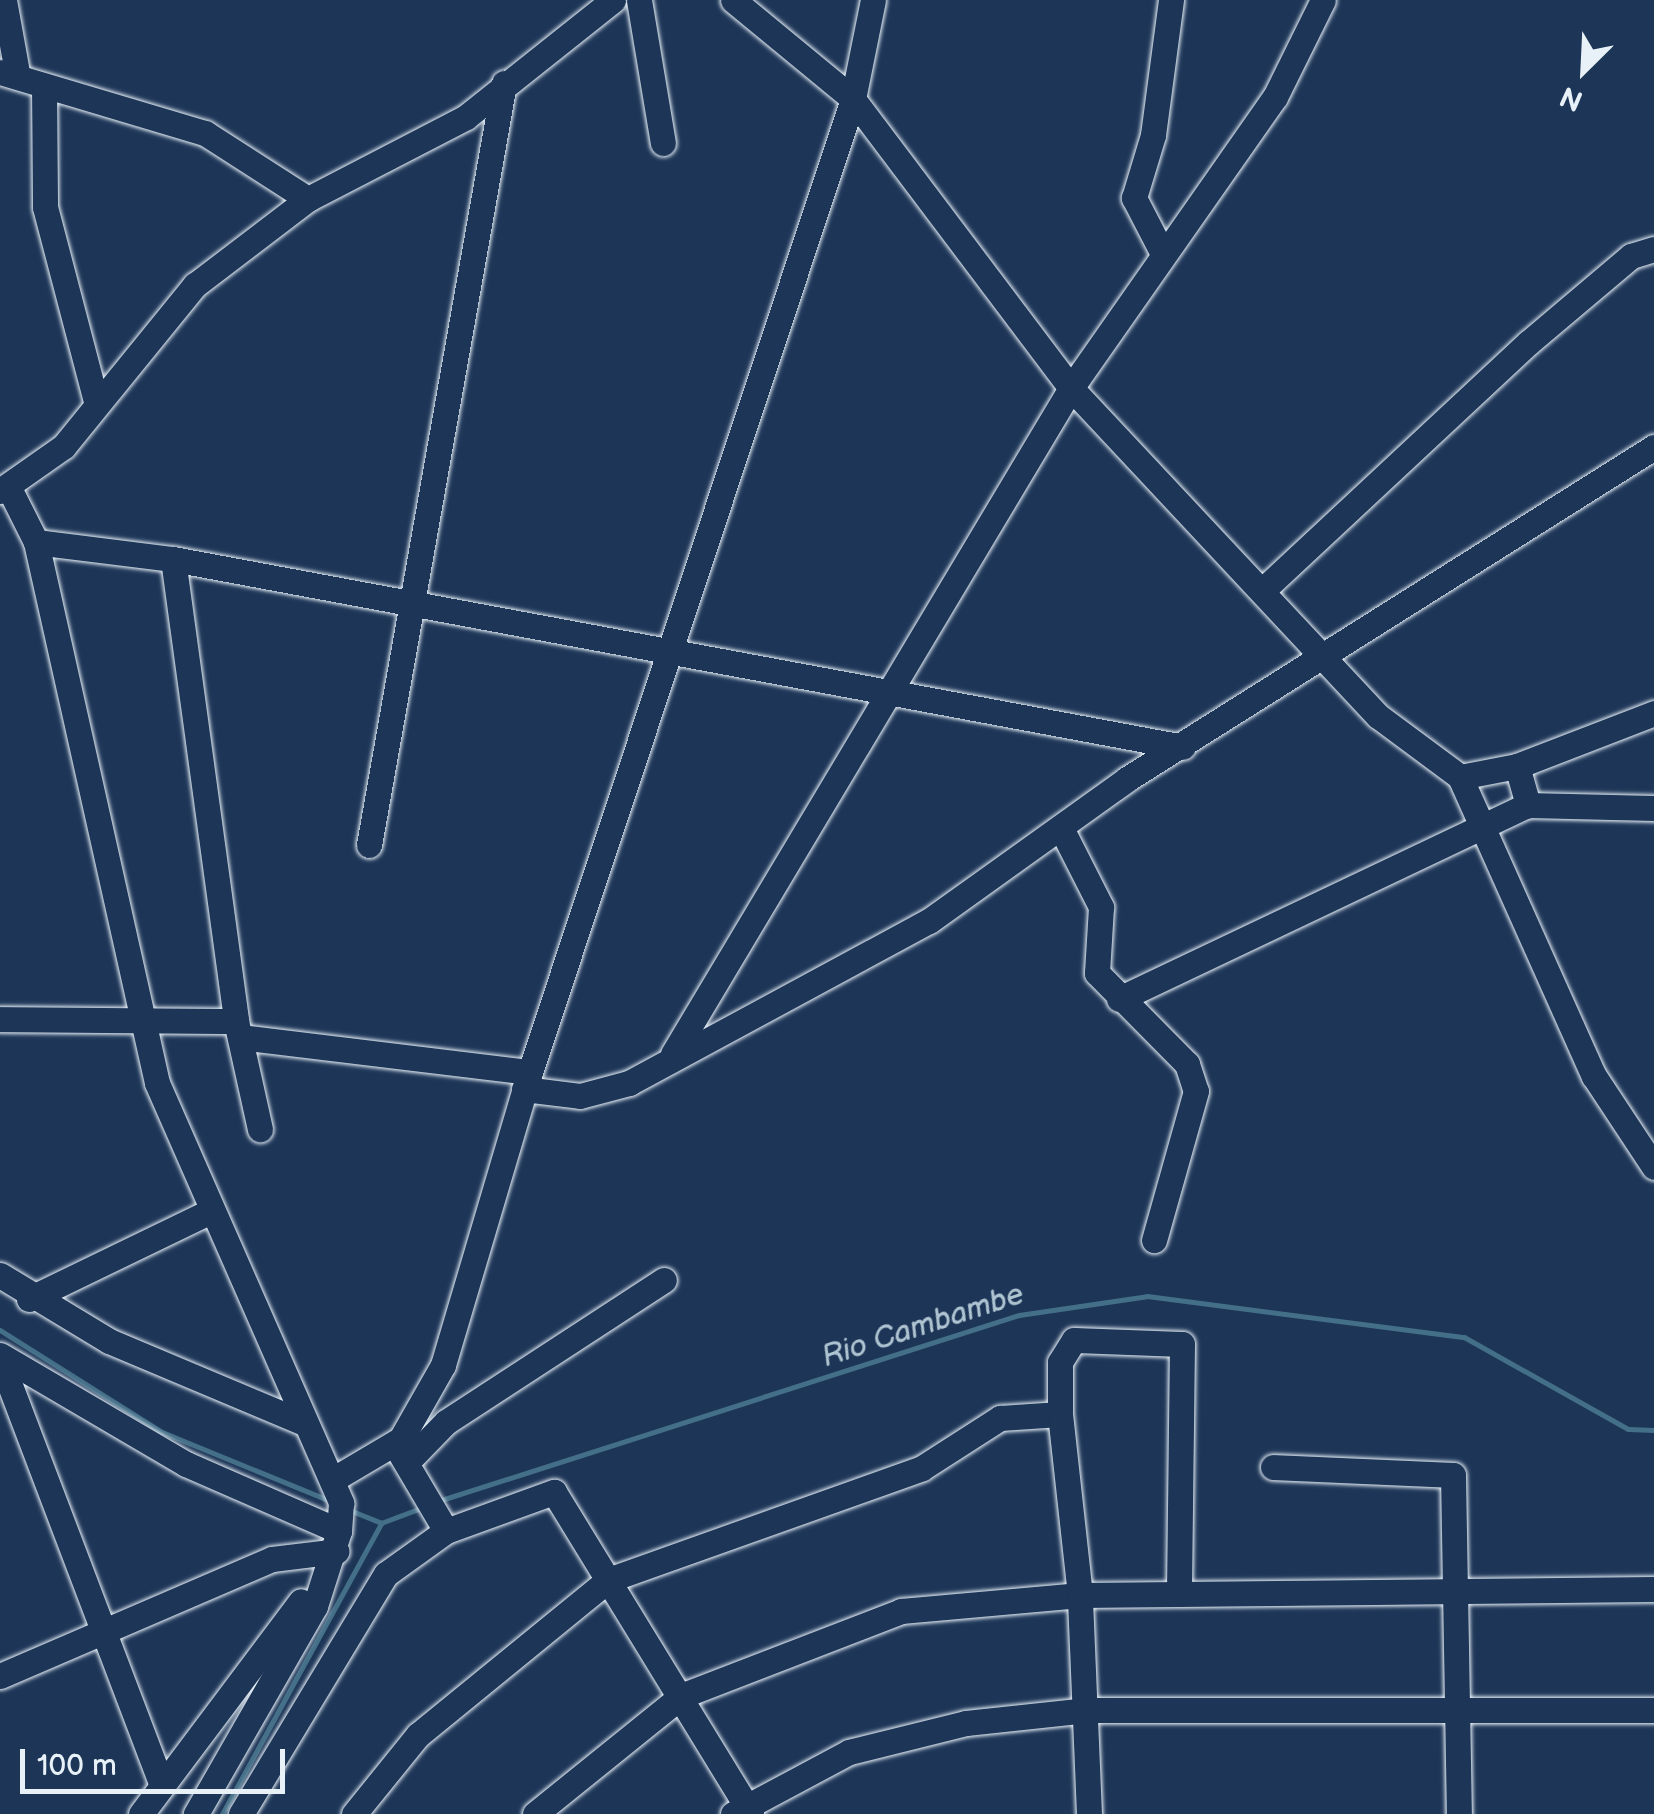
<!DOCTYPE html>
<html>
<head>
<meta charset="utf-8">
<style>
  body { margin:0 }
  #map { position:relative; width:1654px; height:1814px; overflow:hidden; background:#1d3557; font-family:"Balsamiq Sans",sans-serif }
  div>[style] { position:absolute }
  .stream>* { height:5px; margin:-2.5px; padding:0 2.5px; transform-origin:2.5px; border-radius:2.5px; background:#446f88 }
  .roads { filter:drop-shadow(0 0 2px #e8f1f8) drop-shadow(0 0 2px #e8f1f8) }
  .minor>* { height:25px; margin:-12.5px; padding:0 12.5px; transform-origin:12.5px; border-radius:12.5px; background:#1d3557 }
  span { translate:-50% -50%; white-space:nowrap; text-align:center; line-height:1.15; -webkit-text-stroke:8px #1d3557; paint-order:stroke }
  .water-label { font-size:30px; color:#afc4d1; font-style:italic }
  .north { position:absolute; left:1534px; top:20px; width:100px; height:100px; -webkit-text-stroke:8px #1d3557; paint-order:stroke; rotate:204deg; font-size:28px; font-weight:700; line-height:40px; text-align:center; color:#e8f1f8 }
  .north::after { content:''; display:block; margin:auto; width:35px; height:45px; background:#e8f1f8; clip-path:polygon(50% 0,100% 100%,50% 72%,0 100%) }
  .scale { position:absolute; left:20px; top:1749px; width:265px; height:45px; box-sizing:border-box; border:5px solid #e8f1f8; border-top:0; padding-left:12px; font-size:30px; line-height:35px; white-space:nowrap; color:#e8f1f8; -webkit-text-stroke:8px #1d3557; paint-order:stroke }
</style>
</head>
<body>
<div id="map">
  <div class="stream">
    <i style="left:0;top:1330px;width:191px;rotate:32.2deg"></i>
    <i style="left:162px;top:1432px;width:179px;rotate:22.3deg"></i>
    <i style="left:435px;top:1502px;width:613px;rotate:-17.76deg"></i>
    <i style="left:1019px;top:1315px;width:129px;rotate:-8.4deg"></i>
    <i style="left:1147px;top:1296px;width:320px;rotate:7.4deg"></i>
    <i style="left:1464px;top:1337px;width:188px;rotate:29.3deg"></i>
    <i style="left:1628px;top:1429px;width:26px;rotate:2deg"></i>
    <i style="left:347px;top:1509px;width:37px;rotate:22deg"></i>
    <i style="left:381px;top:1523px;width:43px;rotate:-20.6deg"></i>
    <i style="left:222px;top:1814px;width:332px;rotate:-61.3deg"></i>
  </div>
  <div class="roads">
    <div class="minor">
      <i style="left:4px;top:0;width:73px;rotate:79.8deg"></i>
      <i style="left:639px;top:0;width:145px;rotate:80.5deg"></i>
      <i style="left:733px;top:0;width:156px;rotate:39.5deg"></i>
      <i style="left:853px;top:99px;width:362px;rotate:53deg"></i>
      <i style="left:1071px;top:388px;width:449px;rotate:46.9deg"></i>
      <i style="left:1378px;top:716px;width:102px;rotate:36.6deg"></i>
      <i style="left:1460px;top:777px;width:58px;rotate:-10.9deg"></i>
      <i style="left:1517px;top:766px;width:41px;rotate:74.2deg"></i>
      <i style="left:1528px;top:805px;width:126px;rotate:1.4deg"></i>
      <i style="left:0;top:72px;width:214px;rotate:16.6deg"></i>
      <i style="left:205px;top:133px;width:122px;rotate:32.7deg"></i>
      <i style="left:44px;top:86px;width:121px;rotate:89.5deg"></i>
      <i style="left:45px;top:207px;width:201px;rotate:75.3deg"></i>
      <i style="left:1161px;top:250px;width:59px;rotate:-117.4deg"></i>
      <i style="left:1134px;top:198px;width:66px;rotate:-73.2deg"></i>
      <i style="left:1153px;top:135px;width:136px;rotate:-82.4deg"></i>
      <i style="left:9px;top:488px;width:60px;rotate:63.4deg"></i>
      <i style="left:36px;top:542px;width:554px;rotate:77.39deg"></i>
      <i style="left:157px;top:1083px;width:459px;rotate:66.3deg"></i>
      <i style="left:341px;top:1503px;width:28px;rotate:94deg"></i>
      <i style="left:0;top:491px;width:78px;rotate:-35.1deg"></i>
      <i style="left:64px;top:446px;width:208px;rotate:-50.9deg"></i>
      <i style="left:195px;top:285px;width:142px;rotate:-37.3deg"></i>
      <i style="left:308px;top:199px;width:178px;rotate:-27.4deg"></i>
      <i style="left:466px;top:117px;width:188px;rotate:-38.5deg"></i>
      <i style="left:36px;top:542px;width:138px;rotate:7.1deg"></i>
      <i style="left:173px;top:559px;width:1027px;rotate:10.54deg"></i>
      <i style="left:173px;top:559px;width:466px;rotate:82.2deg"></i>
      <i style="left:236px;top:1021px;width:111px;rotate:77.5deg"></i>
      <i style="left:1264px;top:589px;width:361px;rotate:-43deg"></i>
      <i style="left:1528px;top:343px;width:135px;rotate:-40.2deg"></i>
      <i style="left:1631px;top:256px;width:24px;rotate:-17deg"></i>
      <i style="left:1517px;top:766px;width:147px;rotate:-21.1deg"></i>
      <i style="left:1460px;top:777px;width:328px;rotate:65.9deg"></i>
      <i style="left:1594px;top:1076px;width:109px;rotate:56.6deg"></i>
      <i style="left:1061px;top:828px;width:89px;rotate:63.1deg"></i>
      <i style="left:1101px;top:907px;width:66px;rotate:93.5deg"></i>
      <i style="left:1097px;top:973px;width:128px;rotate:45.3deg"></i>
      <i style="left:1187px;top:1064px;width:28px;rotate:72deg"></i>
      <i style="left:1196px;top:1091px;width:155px;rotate:105.7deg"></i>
      <i style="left:369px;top:845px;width:774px;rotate:-79.95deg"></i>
      <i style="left:1119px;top:999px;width:453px;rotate:-25.4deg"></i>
      <i style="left:0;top:1019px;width:236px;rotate:0.5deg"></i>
      <i style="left:240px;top:1037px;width:292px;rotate:6.9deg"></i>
      <i style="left:673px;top:1054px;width:776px;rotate:-59.14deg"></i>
      <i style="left:1071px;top:388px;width:355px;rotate:-55deg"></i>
      <i style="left:1275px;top:97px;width:108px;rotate:-63.7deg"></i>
      <i style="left:524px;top:1089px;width:56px;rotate:7.1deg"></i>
      <i style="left:580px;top:1096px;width:51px;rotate:-14.9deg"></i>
      <i style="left:629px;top:1083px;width:341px;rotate:-28.4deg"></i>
      <i style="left:929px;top:921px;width:244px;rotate:-35.6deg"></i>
      <i style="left:1127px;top:779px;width:623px;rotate:-32.21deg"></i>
      <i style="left:0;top:1275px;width:127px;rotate:31.2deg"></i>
      <i style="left:109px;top:1341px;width:209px;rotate:22.8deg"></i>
      <i style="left:29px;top:1299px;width:202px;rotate:-25.8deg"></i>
      <i style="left:0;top:1355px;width:216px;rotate:30.4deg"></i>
      <i style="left:186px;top:1464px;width:167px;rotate:23.6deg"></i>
      <i style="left:339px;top:1531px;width:79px;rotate:107.7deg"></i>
      <i style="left:315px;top:1606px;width:240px;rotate:119.8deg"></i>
      <i style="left:0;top:1359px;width:456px;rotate:69.2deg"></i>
      <i style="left:397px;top:1448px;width:96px;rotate:59.4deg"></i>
      <i style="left:408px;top:1461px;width:54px;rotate:-45.7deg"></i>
      <i style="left:446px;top:1422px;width:260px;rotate:-33.1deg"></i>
      <i style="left:1273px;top:1467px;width:180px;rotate:2.5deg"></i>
      <i style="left:1453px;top:1475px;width:339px;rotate:89deg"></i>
      <i style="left:332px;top:1480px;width:80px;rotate:-30.7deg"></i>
      <i style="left:401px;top:1439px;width:85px;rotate:-60.4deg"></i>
      <i style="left:443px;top:1365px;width:306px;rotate:-73.5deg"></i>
      <i style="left:530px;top:1072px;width:1025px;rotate:-71.64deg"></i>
      <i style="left:853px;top:99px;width:101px;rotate:-78.6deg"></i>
      <i style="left:0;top:1676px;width:296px;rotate:-23.3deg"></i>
      <i style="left:272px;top:1559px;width:65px;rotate:-7deg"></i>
      <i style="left:141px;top:1814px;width:266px;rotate:-53.1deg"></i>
      <i style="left:241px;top:1814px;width:280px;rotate:-58.9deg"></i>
      <i style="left:386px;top:1574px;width:74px;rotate:-35.6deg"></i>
      <i style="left:446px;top:1531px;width:115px;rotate:-19.9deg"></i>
      <i style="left:554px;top:1492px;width:377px;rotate:58.5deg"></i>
      <i style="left:354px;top:1814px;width:102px;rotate:-51deg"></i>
      <i style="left:418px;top:1735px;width:245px;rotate:-39.2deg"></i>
      <i style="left:608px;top:1580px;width:333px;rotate:-19.6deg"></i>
      <i style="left:922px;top:1468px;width:93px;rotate:-32.7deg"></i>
      <i style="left:1000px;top:1418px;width:60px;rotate:-3.8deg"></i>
      <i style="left:535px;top:1814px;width:188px;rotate:-38.9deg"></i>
      <i style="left:681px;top:1696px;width:236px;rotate:-21.1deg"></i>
      <i style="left:901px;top:1611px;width:180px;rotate:-5.1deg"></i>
      <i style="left:1080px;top:1595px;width:574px;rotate:-0.6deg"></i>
      <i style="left:733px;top:1814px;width:132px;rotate:-28.1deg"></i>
      <i style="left:849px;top:1752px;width:121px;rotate:-13.9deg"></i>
      <i style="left:966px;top:1723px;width:122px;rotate:-6.1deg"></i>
      <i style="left:1087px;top:1710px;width:567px"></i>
      <i style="left:1089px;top:1814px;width:219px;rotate:-92.4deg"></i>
      <i style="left:1080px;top:1595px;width:182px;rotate:-96.3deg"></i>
      <i style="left:1060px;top:1414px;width:52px;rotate:-90deg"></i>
      <i style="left:1060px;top:1362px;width:26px;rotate:-58deg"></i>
      <i style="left:1074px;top:1340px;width:108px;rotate:2.1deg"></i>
      <i style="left:1182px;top:1344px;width:250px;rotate:90.7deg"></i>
    </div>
  </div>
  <div class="water-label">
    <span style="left:923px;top:1326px;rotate:-18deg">Rio Cambambe</span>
  </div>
  <div class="north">N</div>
  <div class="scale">100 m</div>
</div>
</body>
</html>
